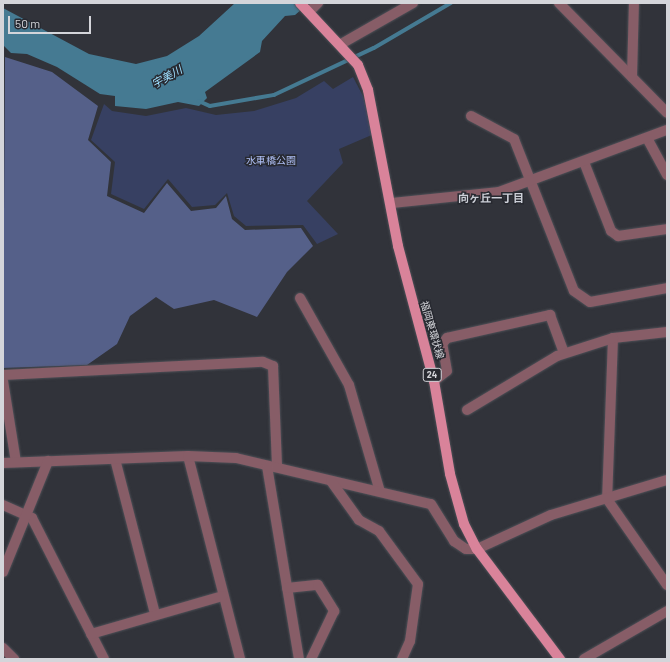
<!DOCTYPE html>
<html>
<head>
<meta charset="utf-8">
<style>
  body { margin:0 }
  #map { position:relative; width:670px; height:662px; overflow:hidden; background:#31333a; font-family:Barlow,"Noto Sans JP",sans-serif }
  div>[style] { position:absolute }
  .green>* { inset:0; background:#374062 }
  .forest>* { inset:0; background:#556089 }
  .water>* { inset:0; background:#457a92 }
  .stream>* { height:3.5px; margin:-1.75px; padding:0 1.75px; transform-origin:1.75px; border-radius:1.75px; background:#457a92 }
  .roads { filter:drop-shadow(0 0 1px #4e5057) drop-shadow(0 0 1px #4e5057) }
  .minor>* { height:10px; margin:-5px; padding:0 5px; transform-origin:5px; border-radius:5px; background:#875d67 }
  .major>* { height:10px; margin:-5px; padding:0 5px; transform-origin:5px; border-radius:5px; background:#d9839a }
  span { translate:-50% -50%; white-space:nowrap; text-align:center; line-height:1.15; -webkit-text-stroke:3px #272930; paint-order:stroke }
  .shield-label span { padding:1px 3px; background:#272930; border:1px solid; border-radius:3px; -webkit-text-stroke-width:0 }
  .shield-label { font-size:9px; color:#d4d5da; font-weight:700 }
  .park-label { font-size:10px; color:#afbff5 }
  .street-label { font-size:10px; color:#d4d5da }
  .water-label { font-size:11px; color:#9fe0ff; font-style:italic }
  .neighbourhood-label { font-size:11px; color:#cdd0d8; font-weight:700 }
  .frame { position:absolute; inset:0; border:4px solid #d4d5da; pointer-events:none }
  .scale { position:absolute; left:8px; top:16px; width:83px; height:18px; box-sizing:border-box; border:2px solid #d4d5da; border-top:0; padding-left:5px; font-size:12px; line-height:14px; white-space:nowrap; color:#d4d5da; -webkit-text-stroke:3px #272930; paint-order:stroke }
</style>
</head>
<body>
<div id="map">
  <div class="green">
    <i style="clip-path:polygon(353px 77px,363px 96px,374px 134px,339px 149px,343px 163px,307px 201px,338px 234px,317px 244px,303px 225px,246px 226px,234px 216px,227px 193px,215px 205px,192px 207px,168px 179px,144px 209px,111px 194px,115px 162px,91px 140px,104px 104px,112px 111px,146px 116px,186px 108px,216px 115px,254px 111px,296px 98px,324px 81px,333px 89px)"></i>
  </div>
  <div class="forest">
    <i style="clip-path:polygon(5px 57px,52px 72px,98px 106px,88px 140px,111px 162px,107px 196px,144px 213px,167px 183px,191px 211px,216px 208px,226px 196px,232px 219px,245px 230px,301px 228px,313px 246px,287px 272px,257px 317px,214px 300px,174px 309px,156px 297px,130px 316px,117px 344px,87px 365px,3px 368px)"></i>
  </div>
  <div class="water">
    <i style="clip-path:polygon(235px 3px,309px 3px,295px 15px,285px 16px,262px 41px,260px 52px,205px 92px,207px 98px,199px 106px,178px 102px,146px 109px,115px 106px,115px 96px,100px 94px,57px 67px,27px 54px,11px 53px,3px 45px,3px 8px,89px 54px,136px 64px,167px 56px,199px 36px)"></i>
  </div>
  <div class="stream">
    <i style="left:199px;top:101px;width:12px;rotate:24deg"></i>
    <i style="left:210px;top:106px;width:65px;rotate:-9.8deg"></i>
    <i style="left:274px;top:95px;width:110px;rotate:-25.2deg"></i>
    <i style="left:374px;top:48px;width:89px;rotate:-30.3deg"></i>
  </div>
  <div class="roads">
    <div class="minor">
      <i style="left:559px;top:3px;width:154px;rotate:45.5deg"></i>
      <i style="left:309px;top:12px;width:13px;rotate:-45deg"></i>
      <i style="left:341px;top:44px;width:83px;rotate:-29.7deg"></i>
      <i style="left:632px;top:77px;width:74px;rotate:-88.5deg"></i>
      <i style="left:471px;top:116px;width:49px;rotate:28.1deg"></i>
      <i style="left:514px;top:139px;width:163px;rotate:68.5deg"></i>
      <i style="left:574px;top:291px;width:19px;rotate:35deg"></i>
      <i style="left:590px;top:302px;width:78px;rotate:-10.3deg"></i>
      <i style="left:647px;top:138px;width:42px;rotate:61.6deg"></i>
      <i style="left:584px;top:162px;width:74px;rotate:68.6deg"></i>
      <i style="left:611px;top:231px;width:9px;rotate:36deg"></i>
      <i style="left:618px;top:236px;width:49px;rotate:-8.1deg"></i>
      <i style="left:392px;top:203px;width:108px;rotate:-5.9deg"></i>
      <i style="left:499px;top:192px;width:179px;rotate:-20.3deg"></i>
      <i style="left:300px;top:298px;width:100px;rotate:60.6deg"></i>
      <i style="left:349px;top:385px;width:111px;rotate:73.8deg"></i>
      <i style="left:667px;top:332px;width:54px;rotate:173.7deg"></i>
      <i style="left:613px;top:338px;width:161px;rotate:92.1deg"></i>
      <i style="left:607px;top:499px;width:105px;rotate:55.1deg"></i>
      <i style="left:3px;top:375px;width:260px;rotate:-2.9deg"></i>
      <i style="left:263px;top:362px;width:11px;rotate:22deg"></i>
      <i style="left:273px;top:366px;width:101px;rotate:87.7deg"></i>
      <i style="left:3px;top:381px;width:82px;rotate:80.9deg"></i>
      <i style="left:434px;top:381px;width:16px;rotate:-38deg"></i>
      <i style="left:447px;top:371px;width:27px;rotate:-100deg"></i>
      <i style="left:442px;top:344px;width:8px;rotate:-50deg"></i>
      <i style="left:447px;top:338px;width:106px;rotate:-12.6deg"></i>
      <i style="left:550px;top:315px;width:40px;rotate:69.8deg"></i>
      <i style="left:467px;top:410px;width:105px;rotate:-31deg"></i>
      <i style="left:557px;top:356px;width:59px;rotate:-17.8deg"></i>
      <i style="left:188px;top:456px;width:210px;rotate:75.6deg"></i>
      <i style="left:115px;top:459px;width:160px;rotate:75.5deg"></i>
      <i style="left:3px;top:463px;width:185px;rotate:-2.2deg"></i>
      <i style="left:188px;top:456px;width:48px;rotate:2.4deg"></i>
      <i style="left:236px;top:458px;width:200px;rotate:13.3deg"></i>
      <i style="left:431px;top:504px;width:44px;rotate:58.1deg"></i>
      <i style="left:454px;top:541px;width:14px;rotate:34deg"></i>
      <i style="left:466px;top:549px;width:11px"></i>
      <i style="left:477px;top:549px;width:81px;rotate:-24.7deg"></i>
      <i style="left:551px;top:515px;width:121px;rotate:-16.8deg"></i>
      <i style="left:267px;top:466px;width:196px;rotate:80.6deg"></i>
      <i style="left:331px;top:481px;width:48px;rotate:54.3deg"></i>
      <i style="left:359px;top:520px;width:23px;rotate:29deg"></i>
      <i style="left:379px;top:531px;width:66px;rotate:53.7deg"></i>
      <i style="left:418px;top:584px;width:58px;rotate:98deg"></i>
      <i style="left:410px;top:641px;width:20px;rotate:114deg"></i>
      <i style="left:3px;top:505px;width:32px;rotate:24deg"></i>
      <i style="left:32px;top:518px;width:158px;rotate:62.9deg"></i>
      <i style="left:3px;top:572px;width:120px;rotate:-67.9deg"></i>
      <i style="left:287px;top:588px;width:31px;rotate:-6deg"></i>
      <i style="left:318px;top:585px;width:31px;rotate:58deg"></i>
      <i style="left:334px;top:611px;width:53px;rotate:115.6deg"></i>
      <i style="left:91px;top:634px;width:137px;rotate:-16.1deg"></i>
      <i style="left:3px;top:648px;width:16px;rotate:45deg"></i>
      <i style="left:584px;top:659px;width:96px;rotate:-30deg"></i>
    </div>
    <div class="major">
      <i style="left:300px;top:3px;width:85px;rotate:46.9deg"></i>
      <i style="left:358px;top:65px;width:27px;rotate:68deg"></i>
      <i style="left:368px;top:90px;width:159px;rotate:79.1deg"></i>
      <i style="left:398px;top:246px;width:140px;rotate:75.1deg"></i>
      <i style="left:434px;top:381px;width:94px;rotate:80.2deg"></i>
      <i style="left:450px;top:474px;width:52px;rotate:74.4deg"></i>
      <i style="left:464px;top:524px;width:28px;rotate:63deg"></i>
      <i style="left:477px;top:549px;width:138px;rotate:53deg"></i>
    </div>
  </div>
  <div class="shield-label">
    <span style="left:432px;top:375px">24</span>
  </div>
  <div class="park-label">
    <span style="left:271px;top:161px">水車橋公園</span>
  </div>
  <div class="street-label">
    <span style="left:432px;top:330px;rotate:74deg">福岡東環状線</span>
  </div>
  <div class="water-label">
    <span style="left:167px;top:77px;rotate:-30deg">宇美川</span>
  </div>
  <div class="neighbourhood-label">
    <span style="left:491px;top:198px">向ヶ丘一丁目</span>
  </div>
  <div class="frame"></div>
  <div class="scale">50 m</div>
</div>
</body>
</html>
